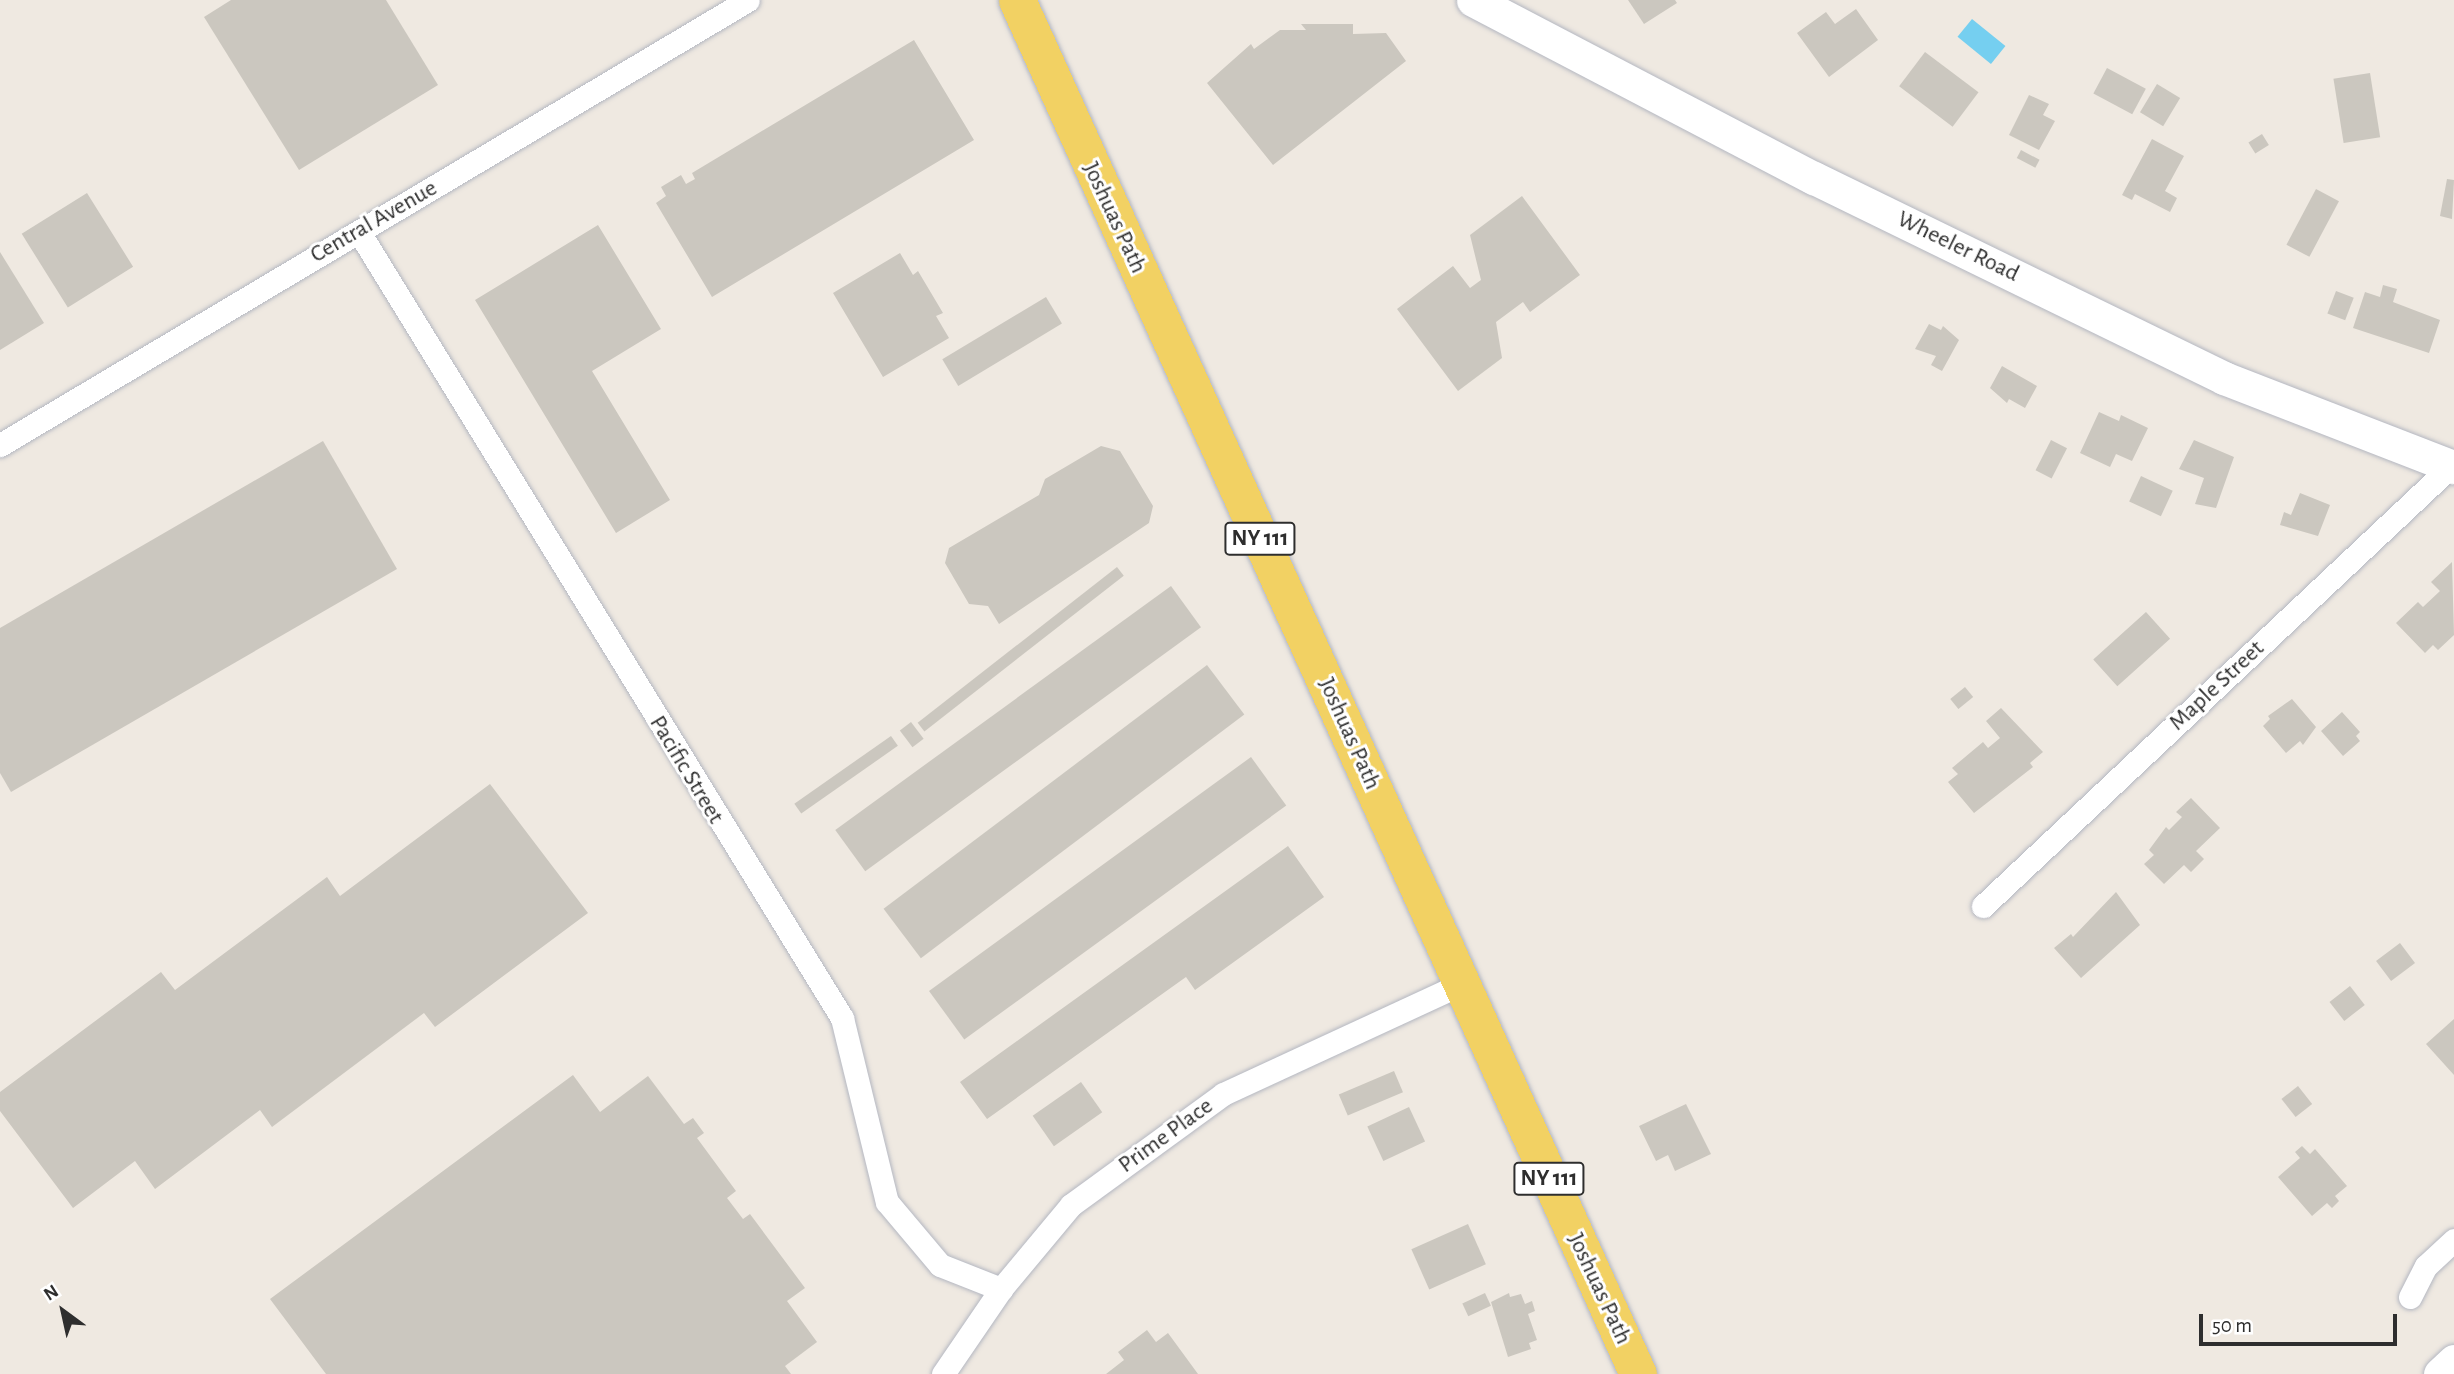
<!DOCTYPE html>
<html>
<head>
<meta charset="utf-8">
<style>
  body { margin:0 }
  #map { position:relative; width:2454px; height:1374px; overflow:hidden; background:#efe9e1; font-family:"Alegreya Sans",sans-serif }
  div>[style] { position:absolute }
  .water>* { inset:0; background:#75cff0; transform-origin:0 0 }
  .building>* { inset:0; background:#cbc7bf; transform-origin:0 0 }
  .roads { filter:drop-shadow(0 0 2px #b4b7c1) drop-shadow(0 0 2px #b4b7c1) }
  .street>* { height:23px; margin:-11.5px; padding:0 11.5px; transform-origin:11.5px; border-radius:11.5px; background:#fff }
  .secondary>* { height:33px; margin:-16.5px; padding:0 16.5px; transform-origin:16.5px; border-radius:16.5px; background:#fff }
  .primary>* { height:37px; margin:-18.5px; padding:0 18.5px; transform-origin:18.5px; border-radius:18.5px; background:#f2d163 }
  span { translate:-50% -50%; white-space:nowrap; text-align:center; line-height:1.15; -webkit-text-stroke:6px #fff; paint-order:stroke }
  .shield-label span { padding:2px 5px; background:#fff; border:2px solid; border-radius:5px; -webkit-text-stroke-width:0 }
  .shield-label { font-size:23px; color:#2e2e2e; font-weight:700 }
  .street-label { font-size:24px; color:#2e2e2e }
  .north { position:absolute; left:28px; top:1276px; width:70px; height:70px; -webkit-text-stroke:5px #fff; paint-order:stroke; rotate:327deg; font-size:19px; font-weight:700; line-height:28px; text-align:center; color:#2e2e2e }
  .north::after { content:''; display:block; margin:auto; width:24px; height:32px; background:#2e2e2e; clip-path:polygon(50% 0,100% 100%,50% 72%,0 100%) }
  .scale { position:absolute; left:2199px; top:1314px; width:198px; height:32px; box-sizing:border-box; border:4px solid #2e2e2e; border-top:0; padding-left:9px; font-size:21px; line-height:24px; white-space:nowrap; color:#2e2e2e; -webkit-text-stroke:5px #fff; paint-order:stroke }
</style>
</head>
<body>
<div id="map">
  <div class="water">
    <i style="left:1972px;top:19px;width:43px;height:23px;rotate:39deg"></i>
  </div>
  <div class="building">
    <i style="clip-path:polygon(231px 0,386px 0,438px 85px,299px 170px,204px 17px)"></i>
    <i style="clip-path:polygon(1628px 0,1675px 0,1677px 3px,1644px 24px)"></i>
    <i style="clip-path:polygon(1856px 9px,1878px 40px,1829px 77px,1797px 33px,1826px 12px,1835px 24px)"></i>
    <i style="clip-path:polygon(1301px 24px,1353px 24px,1353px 34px,1386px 33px,1406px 61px,1273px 165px,1207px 83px,1251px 44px,1254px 49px,1280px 30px,1306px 30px)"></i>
    <i style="clip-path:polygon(914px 40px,974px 140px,712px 297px,656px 203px,666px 196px,661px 187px,681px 175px,686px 184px,695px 179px,692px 173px)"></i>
    <i style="left:1925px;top:52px;width:67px;height:43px;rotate:37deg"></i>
    <i style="left:2107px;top:68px;width:44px;height:29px;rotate:28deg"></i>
    <i style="left:2370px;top:73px;width:65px;height:37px;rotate:81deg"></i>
    <i style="left:2157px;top:84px;width:27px;height:33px;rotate:31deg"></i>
    <i style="clip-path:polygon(2029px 95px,2049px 104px,2043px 115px,2055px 121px,2039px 150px,2009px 135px)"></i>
    <i style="left:2262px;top:134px;width:13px;height:16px;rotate:58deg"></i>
    <i style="clip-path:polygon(2152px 139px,2184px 156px,2165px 191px,2177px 198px,2170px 212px,2135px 194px,2132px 200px,2122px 195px)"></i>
    <i style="left:2021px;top:150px;width:21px;height:9px;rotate:28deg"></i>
    <i style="clip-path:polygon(2447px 179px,2454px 180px,2452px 219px,2440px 216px)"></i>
    <i style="left:2316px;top:189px;width:26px;height:63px;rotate:28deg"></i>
    <i style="left:87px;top:193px;width:87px;height:77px;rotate:58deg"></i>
    <i style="clip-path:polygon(1522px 196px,1580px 275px,1530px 312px,1523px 302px,1496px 322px,1502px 358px,1458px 391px,1397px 309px,1453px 266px,1470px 288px,1481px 280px,1470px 235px)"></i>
    <i style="clip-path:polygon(598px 225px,661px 329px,592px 371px,670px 500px,616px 533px,475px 300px)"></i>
    <i style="clip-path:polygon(0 252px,44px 323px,0 350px)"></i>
    <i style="clip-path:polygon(900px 253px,913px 275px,918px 271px,943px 313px,936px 316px,949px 338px,883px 377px,833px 293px)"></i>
    <i style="clip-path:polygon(2383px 285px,2397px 289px,2393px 302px,2440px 320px,2429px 353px,2353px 328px,2365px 292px,2380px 297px)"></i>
    <i style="left:2336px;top:291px;width:19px;height:24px;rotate:21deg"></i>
    <i style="left:1046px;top:297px;width:31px;height:121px;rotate:59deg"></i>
    <i style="clip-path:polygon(1929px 324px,1941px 330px,1943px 326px,1959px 340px,1942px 371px,1931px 365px,1936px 356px,1915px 349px)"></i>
    <i style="clip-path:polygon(2002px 366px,2037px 386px,2025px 408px,2009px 399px,2007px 403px,1990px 388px)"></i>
    <i style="clip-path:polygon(2099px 412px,2119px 421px,2121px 415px,2148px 428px,2132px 461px,2116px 454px,2110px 467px,2080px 453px)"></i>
    <i style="left:2051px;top:440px;width:18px;height:34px;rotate:27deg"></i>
    <i style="clip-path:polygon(2194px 440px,2234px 457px,2216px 508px,2195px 504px,2204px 478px,2179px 469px)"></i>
    <i style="clip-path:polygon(323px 441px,397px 569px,11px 792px,0 773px,0 628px)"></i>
    <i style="clip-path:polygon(1101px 446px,1120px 451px,1153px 506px,1149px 523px,999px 624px,988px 606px,969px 604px,945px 563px,949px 548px,1039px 495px,1045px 479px)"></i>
    <i style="left:2141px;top:476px;width:35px;height:28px;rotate:25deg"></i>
    <i style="clip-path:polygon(2300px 493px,2330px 505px,2318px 536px,2280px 525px,2284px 512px,2291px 515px)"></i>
    <i style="clip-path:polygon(2452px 562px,2454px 635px,2438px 650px,2433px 645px,2425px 653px,2396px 623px,2418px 602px,2423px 607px,2440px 591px,2431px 582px)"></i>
    <i style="left:1117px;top:567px;width:11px;height:253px;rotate:52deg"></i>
    <i style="left:1171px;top:586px;width:51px;height:415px;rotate:54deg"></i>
    <i style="left:2146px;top:612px;width:36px;height:71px;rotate:48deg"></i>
    <i style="left:1207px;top:665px;width:62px;height:405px;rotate:53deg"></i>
    <i style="left:1965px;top:687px;width:13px;height:19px;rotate:51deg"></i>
    <i style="clip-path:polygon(2292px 699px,2316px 727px,2303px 745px,2300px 741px,2286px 753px,2263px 726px,2270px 719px,2268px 716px)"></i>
    <i style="clip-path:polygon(2001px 708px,2043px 752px,2030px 763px,2033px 767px,1974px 813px,1948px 782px,1958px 774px,1952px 768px,1983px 742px,1988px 748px,2000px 738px,1986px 721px)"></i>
    <i style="clip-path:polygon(2342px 712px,2360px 732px,2356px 736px,2360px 741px,2343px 756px,2321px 731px)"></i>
    <i style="left:911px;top:722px;width:21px;height:14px;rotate:53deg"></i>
    <i style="left:891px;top:736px;width:12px;height:118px;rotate:55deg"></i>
    <i style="left:1251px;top:757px;width:60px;height:398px;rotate:54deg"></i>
    <i style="clip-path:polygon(490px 784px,588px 913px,435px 1027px,424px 1013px,272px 1127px,260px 1110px,155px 1189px,135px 1161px,73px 1208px,0 1111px,0 1092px,161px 972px,175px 990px,327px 877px,340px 896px)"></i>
    <i style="clip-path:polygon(2191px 798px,2220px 828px,2196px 851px,2204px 859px,2191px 872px,2184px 865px,2164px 884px,2144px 864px,2154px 855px,2149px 850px,2166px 827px,2169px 830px,2182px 817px,2176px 812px)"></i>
    <i style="clip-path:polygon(1288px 846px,1324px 897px,1195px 990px,1186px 977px,987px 1119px,960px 1082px)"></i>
    <i style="clip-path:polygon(2116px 892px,2140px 925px,2081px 978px,2054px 948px,2071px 934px,2073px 937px)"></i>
    <i style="left:2400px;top:943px;width:25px;height:30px;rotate:53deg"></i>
    <i style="left:2350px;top:986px;width:24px;height:26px;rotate:52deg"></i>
    <i style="clip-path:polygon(2454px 1019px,2454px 1075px,2426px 1044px)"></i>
    <i style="left:1394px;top:1071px;width:23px;height:60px;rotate:67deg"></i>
    <i style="clip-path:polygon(573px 1075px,600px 1112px,648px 1076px,684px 1124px,693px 1118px,704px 1133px,697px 1138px,736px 1191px,727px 1198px,743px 1219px,750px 1214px,805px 1288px,787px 1301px,817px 1342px,785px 1366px,791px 1374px,326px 1374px,270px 1299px)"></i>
    <i style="left:1081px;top:1082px;width:37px;height:59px;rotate:55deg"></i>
    <i style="left:2298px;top:1086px;width:23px;height:21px;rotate:52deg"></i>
    <i style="clip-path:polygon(1686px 1104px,1711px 1154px,1675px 1171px,1668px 1155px,1656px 1161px,1639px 1126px)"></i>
    <i style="left:1409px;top:1107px;width:38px;height:46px;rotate:65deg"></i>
    <i style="clip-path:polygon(2302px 1146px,2310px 1154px,2315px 1149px,2347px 1186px,2335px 1196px,2339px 1201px,2332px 1208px,2327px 1203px,2312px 1216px,2278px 1177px,2300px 1158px,2295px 1152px)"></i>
    <i style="left:1468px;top:1224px;width:44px;height:62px;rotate:66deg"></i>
    <i style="left:1485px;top:1293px;width:14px;height:25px;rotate:65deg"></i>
    <i style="clip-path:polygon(1509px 1293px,1510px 1297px,1521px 1294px,1525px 1304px,1532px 1301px,1535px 1311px,1528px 1314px,1537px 1340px,1529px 1343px,1531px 1349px,1508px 1357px,1491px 1302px)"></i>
    <i style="clip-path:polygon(1147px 1330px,1156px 1342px,1168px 1333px,1198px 1374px,1106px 1374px,1124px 1360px,1118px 1352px)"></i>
  </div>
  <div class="roads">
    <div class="street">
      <i style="left:359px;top:232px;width:923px;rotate:58.43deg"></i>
      <i style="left:842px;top:1018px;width:189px;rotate:76.3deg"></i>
      <i style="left:887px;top:1202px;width:82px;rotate:49.9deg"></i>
      <i style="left:940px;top:1265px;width:66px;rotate:21.5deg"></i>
      <i style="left:0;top:445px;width:870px;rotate:-30.75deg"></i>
      <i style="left:1983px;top:906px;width:642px;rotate:-43.23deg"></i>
      <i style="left:2410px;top:1297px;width:35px;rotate:-63deg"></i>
      <i style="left:2426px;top:1266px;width:38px;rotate:-43deg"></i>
      <i style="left:943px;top:1374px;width:103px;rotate:-55.7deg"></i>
      <i style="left:1001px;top:1289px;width:109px;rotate:-50.2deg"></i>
      <i style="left:1071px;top:1205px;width:188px;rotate:-36.1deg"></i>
      <i style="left:1223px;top:1094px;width:260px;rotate:-24.8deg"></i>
    </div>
    <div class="secondary">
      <i style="left:1473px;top:0;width:385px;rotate:27.6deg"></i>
      <i style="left:1814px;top:178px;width:456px;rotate:26deg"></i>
      <i style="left:2224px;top:378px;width:247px;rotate:21.2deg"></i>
      <i style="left:2440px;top:1374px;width:19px;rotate:-43deg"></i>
    </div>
    <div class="primary">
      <i style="left:1017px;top:0;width:1508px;rotate:65.68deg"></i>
    </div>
  </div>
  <div class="shield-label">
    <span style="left:1260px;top:539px">NY 111</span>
    <span style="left:1549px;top:1179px">NY 111</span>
  </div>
  <div class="street-label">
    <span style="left:1114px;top:218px;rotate:65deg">Joshuas Path</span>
    <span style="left:374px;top:222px;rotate:-30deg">Central Avenue</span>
    <span style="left:1958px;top:247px;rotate:26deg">Wheeler Road</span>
    <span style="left:2217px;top:686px;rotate:-43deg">Maple Street</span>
    <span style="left:1349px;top:734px;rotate:66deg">Joshuas Path</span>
    <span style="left:686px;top:770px;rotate:59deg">Pacific Street</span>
    <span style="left:1166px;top:1136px;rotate:-36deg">Prime Place</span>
    <span style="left:1599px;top:1289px;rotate:65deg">Joshuas Path</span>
  </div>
  <div class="north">N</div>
  <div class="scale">50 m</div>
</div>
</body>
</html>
